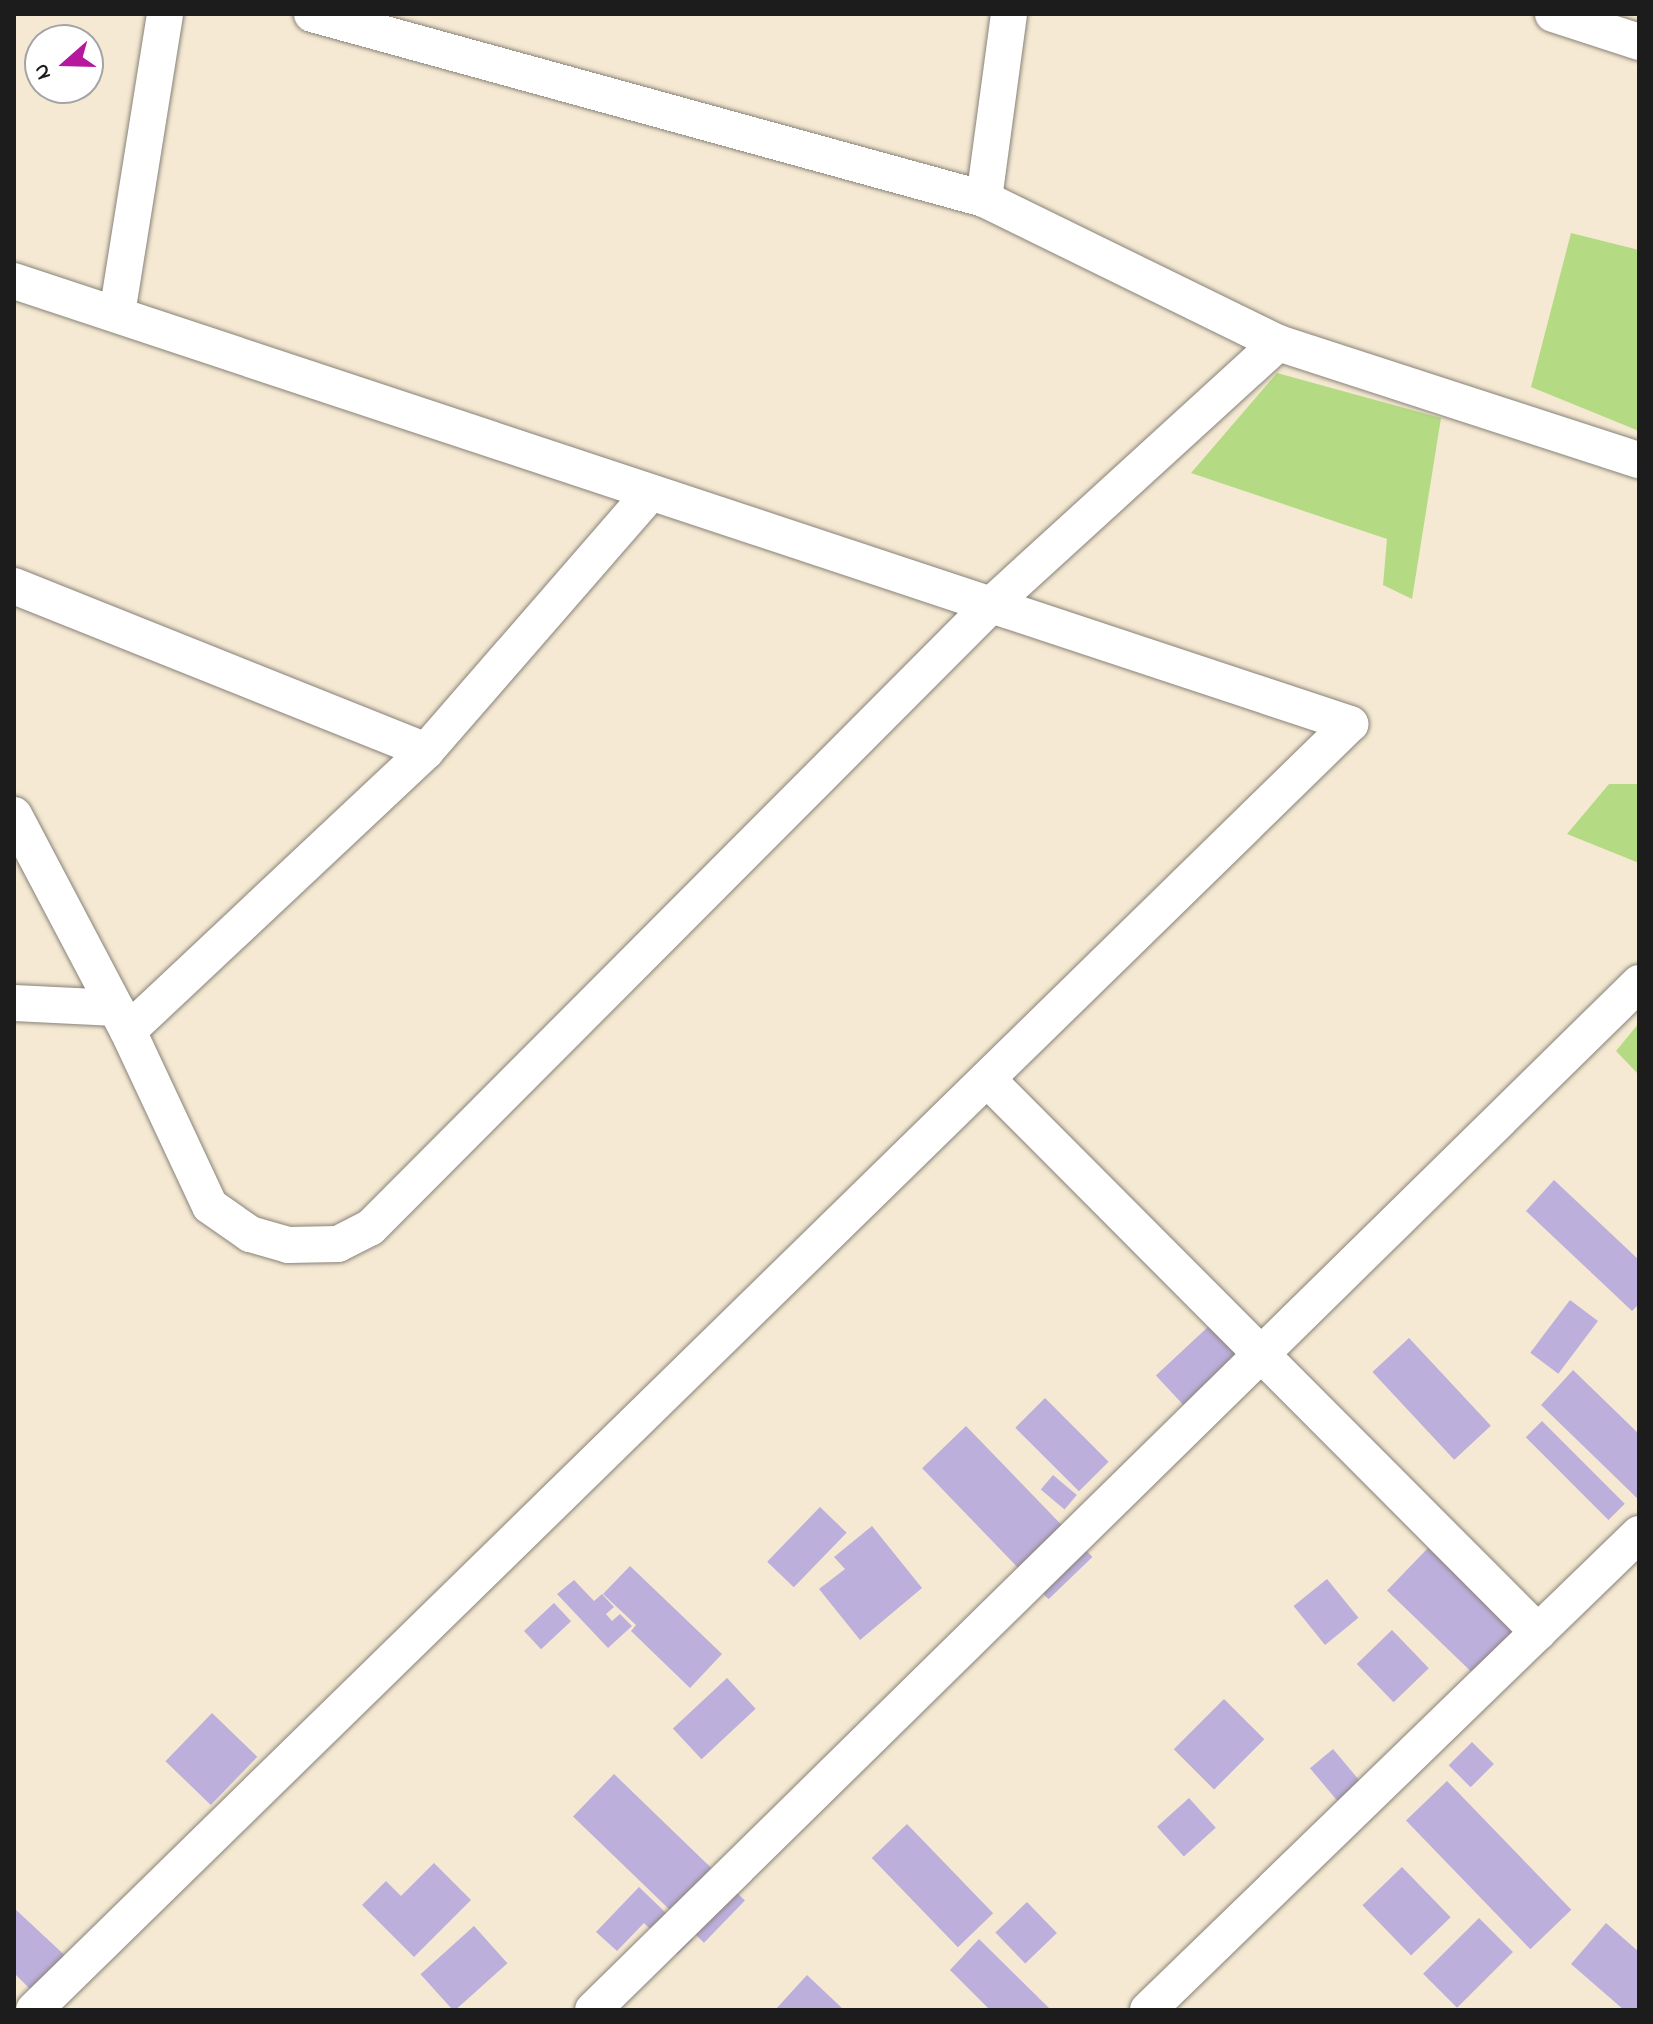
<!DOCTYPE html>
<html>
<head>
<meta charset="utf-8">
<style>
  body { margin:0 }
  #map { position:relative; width:1653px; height:2024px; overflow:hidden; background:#f5e9d3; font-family:"Indie Flower",sans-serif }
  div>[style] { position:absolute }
  .green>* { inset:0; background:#b4da83 }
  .building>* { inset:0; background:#bcafdc; transform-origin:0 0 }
  .roads { filter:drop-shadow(0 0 2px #888278) drop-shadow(0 0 2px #888278) }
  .street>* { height:36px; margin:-18px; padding:0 18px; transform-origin:18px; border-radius:18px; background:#fff }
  span { translate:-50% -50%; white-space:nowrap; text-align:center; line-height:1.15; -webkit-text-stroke:6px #fff; paint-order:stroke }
  .frame { position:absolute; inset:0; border:16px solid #1c1c1c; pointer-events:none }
  .north { position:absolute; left:24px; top:24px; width:80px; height:80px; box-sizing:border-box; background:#fff; border:2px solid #a4a4a4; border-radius:50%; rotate:250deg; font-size:22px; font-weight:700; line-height:32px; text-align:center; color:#1c1c1c }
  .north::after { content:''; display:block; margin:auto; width:28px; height:36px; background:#b5179e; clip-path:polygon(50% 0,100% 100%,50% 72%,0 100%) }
</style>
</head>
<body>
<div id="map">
  <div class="green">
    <i style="clip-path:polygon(1571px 233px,1639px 250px,1639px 431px,1531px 387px)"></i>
    <i style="clip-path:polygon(1277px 373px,1441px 418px,1412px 599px,1383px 585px,1387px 539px,1191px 473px)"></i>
    <i style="clip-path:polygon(1609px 784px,1639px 784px,1639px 863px,1567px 834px)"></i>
    <i style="clip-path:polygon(1639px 1023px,1639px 1075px,1616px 1051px)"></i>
  </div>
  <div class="building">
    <i style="clip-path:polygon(1554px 1180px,1639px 1260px,1639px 1304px,1632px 1311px,1526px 1211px)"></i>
    <i style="left:1570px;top:1300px;width:35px;height:66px;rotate:37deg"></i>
    <i style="left:1210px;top:1325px;width:50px;height:74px;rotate:47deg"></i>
    <i style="left:1409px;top:1338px;width:120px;height:50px;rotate:47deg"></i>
    <i style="clip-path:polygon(1573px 1370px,1639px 1434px,1639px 1500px,1541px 1405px)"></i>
    <i style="left:1045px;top:1398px;width:90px;height:42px;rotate:45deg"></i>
    <i style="left:1542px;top:1421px;width:117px;height:23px;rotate:45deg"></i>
    <i style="left:966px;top:1426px;width:182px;height:61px;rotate:46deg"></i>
    <i style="left:1053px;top:1475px;width:31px;height:19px;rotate:40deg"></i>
    <i style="left:820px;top:1507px;width:37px;height:76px;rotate:44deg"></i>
    <i style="clip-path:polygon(872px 1526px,922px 1588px,860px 1640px,819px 1589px,845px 1569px,834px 1557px)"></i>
    <i style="left:1428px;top:1548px;width:129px;height:59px;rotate:44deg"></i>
    <i style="clip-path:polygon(630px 1566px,722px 1654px,690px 1688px,631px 1631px,636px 1625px,603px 1594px)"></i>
    <i style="left:1327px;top:1579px;width:50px;height:43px;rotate:51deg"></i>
    <i style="clip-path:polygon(574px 1580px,594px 1601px,602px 1594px,614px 1607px,606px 1614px,612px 1621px,620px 1614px,632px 1626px,608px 1648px,557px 1594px)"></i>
    <i style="left:554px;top:1603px;width:25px;height:41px;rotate:47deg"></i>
    <i style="left:1392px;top:1630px;width:53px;height:49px;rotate:46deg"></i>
    <i style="left:727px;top:1678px;width:42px;height:74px;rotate:47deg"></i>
    <i style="left:1224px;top:1699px;width:57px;height:71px;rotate:45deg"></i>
    <i style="left:212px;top:1713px;width:63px;height:67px;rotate:44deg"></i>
    <i style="left:1472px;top:1742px;width:31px;height:33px;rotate:45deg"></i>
    <i style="left:1333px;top:1749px;width:51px;height:30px;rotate:50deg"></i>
    <i style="left:614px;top:1774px;width:182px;height:59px;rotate:44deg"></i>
    <i style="left:1447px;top:1781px;width:179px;height:57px;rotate:46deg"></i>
    <i style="left:1189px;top:1798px;width:40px;height:43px;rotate:48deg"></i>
    <i style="left:907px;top:1824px;width:124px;height:49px;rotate:46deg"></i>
    <i style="clip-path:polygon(434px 1863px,471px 1900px,414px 1957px,362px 1905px,386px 1881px,401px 1896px)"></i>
    <i style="left:1402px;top:1867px;width:70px;height:55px;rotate:46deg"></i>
    <i style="clip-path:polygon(639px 1887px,693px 1939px,677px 1955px,644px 1923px,617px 1951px,596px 1932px)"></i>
    <i style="left:1027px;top:1902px;width:43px;height:44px;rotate:46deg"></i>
    <i style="clip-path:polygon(14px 1908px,88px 1977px,51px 2010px,14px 1973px)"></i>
    <i style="left:1479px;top:1918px;width:48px;height:79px;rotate:45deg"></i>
    <i style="clip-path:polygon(1606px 1923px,1639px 1952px,1639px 2010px,1624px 2010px,1571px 1964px)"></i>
    <i style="left:474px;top:1926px;width:50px;height:72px;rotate:48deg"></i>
    <i style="clip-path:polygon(979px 1939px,1051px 2010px,990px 2010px,950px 1970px)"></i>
    <i style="clip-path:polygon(807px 1975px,844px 2010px,775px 2010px)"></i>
  </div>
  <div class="roads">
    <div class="street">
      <i style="left:312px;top:14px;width:697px;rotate:15.39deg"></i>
      <i style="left:984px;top:199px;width:327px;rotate:26.1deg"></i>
      <i style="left:1278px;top:343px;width:379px;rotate:18deg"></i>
      <i style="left:1553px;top:14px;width:90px;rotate:18deg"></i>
      <i style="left:984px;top:199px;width:187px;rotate:-82.3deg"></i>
      <i style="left:14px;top:281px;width:1408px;rotate:18.34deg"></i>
      <i style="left:1350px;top:724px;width:1840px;rotate:135.66deg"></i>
      <i style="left:117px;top:314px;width:304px;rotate:-80.9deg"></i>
      <i style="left:14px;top:586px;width:444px;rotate:21.8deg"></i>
      <i style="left:14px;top:815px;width:244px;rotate:62.2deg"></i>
      <i style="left:128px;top:1031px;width:193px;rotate:64.9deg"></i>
      <i style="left:210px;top:1206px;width:49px;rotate:35deg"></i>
      <i style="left:250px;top:1234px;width:40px;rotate:16deg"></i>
      <i style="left:288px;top:1245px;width:50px;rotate:-1.1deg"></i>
      <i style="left:338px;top:1244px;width:36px;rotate:-27deg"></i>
      <i style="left:370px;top:1228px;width:880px;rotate:-45.09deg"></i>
      <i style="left:991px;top:605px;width:389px;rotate:-42.4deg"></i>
      <i style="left:14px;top:1003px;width:102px;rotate:2.8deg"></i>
      <i style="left:128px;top:1031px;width:409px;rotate:-43.2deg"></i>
      <i style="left:426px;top:751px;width:342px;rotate:-49deg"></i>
      <i style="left:987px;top:1079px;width:781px;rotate:45.1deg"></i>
      <i style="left:593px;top:2010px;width:1466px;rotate:-44.47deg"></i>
      <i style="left:1148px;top:2010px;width:684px;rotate:-44.11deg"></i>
    </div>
  </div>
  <div class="frame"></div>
  <div class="north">N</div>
</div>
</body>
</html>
